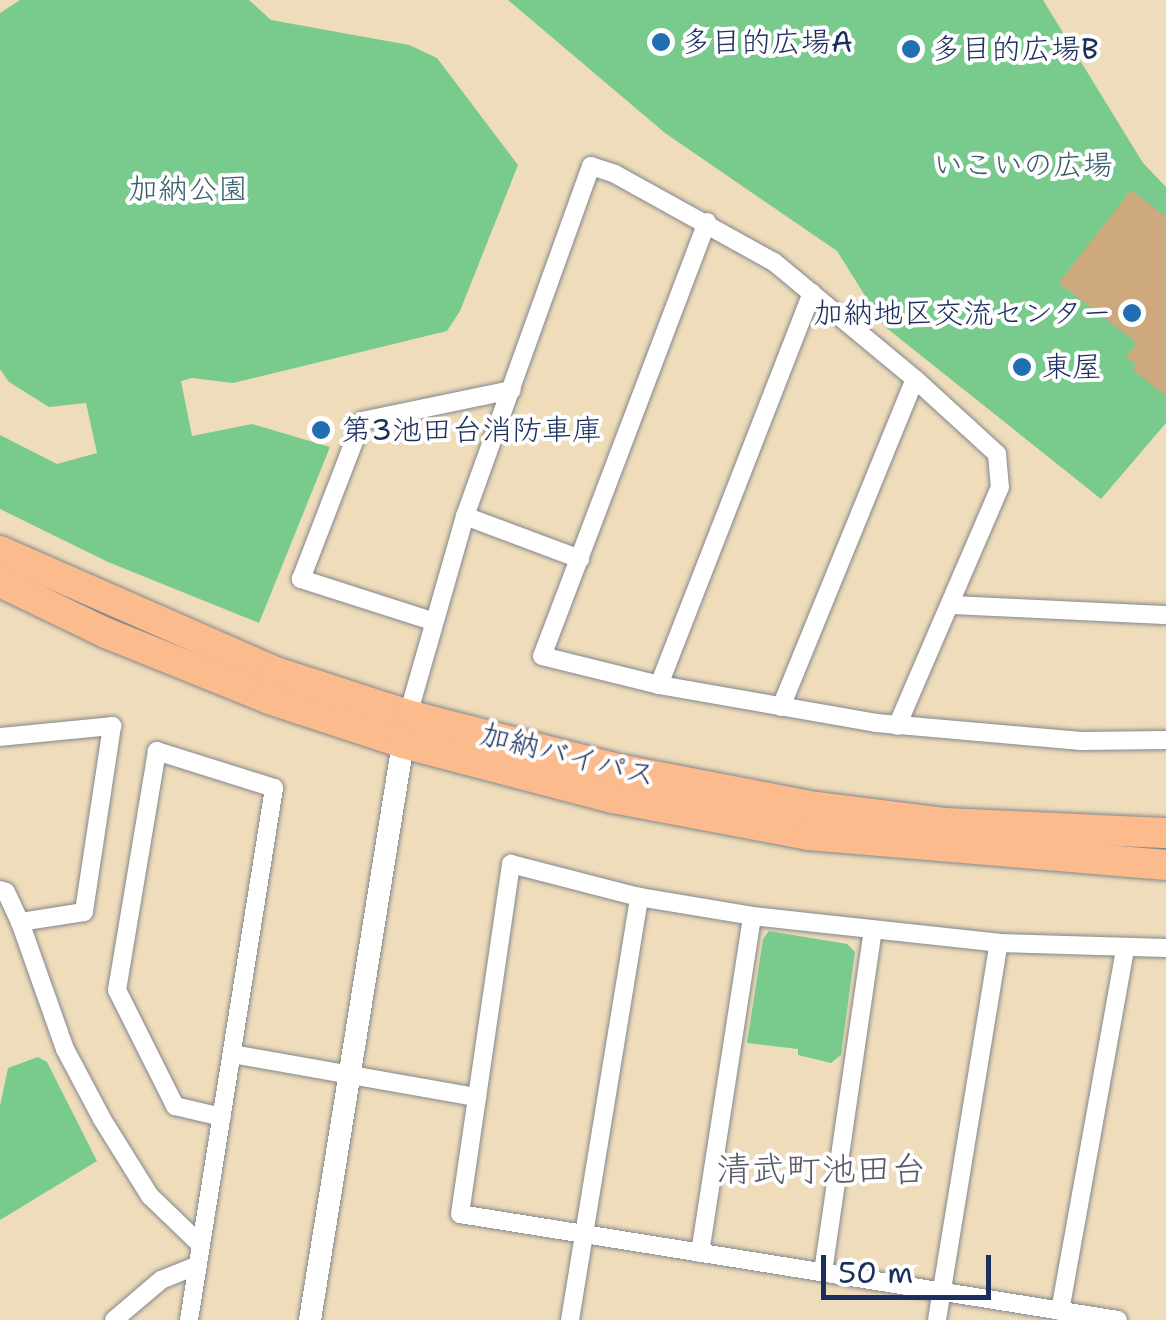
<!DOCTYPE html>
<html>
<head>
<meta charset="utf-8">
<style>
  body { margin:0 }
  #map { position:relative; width:1166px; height:1320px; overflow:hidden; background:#eedcba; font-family:"Shantell Sans","Klee One",sans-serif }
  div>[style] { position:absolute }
  .green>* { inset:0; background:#79cb8d }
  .building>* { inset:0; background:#cea97d }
  .roads { filter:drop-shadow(0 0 2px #84868c) drop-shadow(0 0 2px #84868c) }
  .minor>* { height:18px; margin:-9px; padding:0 9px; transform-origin:9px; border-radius:9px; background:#fff }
  .tertiary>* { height:22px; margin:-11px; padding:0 11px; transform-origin:11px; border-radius:11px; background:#fff }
  .trunk>* { height:30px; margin:-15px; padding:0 15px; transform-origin:15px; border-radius:15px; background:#fbbb8d }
  .dots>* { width:28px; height:28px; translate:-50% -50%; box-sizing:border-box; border:5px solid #fff; border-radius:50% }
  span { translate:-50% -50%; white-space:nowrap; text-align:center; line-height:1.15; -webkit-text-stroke:8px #fff; paint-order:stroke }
  .poi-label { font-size:30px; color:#1b2f5e }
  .left { translate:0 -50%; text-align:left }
  .right { translate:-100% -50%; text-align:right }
  .park-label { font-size:30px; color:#375e6c }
  .street-label { font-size:30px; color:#1b2f5e }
  .quarter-label { font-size:35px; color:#5a5a69 }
  .scale { position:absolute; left:821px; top:1255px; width:170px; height:45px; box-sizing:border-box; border:5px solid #1b2f5e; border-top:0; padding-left:12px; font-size:30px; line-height:35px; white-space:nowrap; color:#1b2f5e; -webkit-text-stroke:8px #fff; paint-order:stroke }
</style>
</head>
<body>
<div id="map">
  <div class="green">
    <i style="clip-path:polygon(20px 0,249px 0,271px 20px,409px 45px,437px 58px,518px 165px,460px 311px,447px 331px,233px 383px,192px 378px,181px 381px,192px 436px,252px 424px,330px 447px,259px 623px,108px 562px,0 509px,0 435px,57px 464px,97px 453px,86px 403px,49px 407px,9px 382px,0 369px,0 13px)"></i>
    <i style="clip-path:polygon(508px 0,1043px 0,1143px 163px,1166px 187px,1166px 423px,1101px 499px,884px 326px,837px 251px,665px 133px)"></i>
    <i style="clip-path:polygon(769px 931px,847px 944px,855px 952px,841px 1055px,831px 1063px,798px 1055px,798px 1049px,747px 1043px,763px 939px)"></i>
    <i style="clip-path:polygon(38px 1057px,47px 1062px,97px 1161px,0 1220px,0 1106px,8px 1068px)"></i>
  </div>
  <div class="building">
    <i style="clip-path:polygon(1131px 190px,1166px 217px,1166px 396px,1133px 370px,1137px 365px,1126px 357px,1137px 343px,1059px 283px)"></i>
  </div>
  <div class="roads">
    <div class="minor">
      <i style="left:707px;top:222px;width:464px;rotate:110.8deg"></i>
      <i style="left:542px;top:656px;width:121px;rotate:13.9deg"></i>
      <i style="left:659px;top:685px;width:220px;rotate:9.9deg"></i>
      <i style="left:876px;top:723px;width:206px;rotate:5deg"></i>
      <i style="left:1081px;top:741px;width:85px;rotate:-0.7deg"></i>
      <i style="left:465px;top:516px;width:123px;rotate:20.5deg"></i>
      <i style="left:951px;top:605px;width:215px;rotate:2.7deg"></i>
      <i style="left:432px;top:621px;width:138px;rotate:-162.2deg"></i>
      <i style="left:301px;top:579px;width:169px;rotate:-68.9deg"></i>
      <i style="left:362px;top:421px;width:153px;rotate:-11.7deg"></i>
      <i style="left:659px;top:685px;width:421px;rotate:-68.7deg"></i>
      <i style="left:781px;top:707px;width:354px;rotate:-67.8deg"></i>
      <i style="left:408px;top:715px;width:207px;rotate:-74deg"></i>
      <i style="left:465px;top:516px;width:372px;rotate:-70.2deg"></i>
      <i style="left:591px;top:166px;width:25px;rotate:18deg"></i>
      <i style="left:615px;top:174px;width:182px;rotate:29deg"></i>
      <i style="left:774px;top:262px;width:183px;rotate:39.7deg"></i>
      <i style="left:915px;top:379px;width:111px;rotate:42.4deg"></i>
      <i style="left:997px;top:454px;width:33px;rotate:85deg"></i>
      <i style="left:1000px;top:487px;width:260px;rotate:113.3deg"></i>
      <i style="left:0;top:737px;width:113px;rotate:-5.6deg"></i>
      <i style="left:112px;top:726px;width:188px;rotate:98.6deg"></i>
      <i style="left:84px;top:912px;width:65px;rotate:171.1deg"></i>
      <i style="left:0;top:890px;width:6px;rotate:18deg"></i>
      <i style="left:6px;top:892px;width:33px;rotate:65deg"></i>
      <i style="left:20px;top:922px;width:135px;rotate:70.5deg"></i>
      <i style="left:65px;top:1049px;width:79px;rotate:62.1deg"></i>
      <i style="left:102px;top:1119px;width:91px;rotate:58.1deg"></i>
      <i style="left:150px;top:1196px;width:71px;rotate:43.9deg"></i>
      <i style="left:232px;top:1054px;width:249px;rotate:10deg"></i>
      <i style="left:700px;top:1253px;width:341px;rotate:-81.2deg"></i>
      <i style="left:823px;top:1272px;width:346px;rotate:-81.7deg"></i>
      <i style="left:1060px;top:1311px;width:369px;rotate:-79.8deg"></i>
      <i style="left:114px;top:1320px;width:62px;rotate:-40.4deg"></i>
      <i style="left:161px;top:1280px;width:40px;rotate:-22deg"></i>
      <i style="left:189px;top:1320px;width:539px;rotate:-80.92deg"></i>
      <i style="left:274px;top:788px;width:123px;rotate:-162.5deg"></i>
      <i style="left:157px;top:751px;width:242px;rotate:99.5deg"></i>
      <i style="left:117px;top:990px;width:130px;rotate:63.4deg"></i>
      <i style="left:175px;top:1106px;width:48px;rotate:13.2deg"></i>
      <i style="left:570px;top:1320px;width:429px;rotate:-80.7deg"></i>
      <i style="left:937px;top:1320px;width:382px;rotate:-80.7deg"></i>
      <i style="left:1118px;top:1320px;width:666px;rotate:-170.85deg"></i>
      <i style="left:460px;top:1214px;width:354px;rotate:-81.7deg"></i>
      <i style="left:511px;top:864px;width:132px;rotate:14.5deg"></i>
      <i style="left:639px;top:897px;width:115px;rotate:9.5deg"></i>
      <i style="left:752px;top:916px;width:248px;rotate:6.2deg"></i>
      <i style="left:999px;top:943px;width:167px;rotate:1.7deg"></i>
    </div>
    <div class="tertiary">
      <i style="left:310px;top:1320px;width:597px;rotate:-80.84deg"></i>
    </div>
    <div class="trunk">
      <i style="left:0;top:551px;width:301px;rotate:23.7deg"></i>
      <i style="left:276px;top:672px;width:139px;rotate:18deg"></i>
      <i style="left:408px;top:715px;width:217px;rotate:14.4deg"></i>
      <i style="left:618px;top:769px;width:202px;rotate:10.9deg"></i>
      <i style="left:816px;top:807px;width:129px;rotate:7.1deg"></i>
      <i style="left:944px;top:823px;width:222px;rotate:2.6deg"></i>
      <i style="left:0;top:582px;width:118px;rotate:25.7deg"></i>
      <i style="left:106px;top:633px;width:176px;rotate:22deg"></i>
      <i style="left:269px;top:699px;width:141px;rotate:18.2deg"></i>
      <i style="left:403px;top:743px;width:217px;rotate:14.7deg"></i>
      <i style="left:613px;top:798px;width:199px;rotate:10.7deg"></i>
      <i style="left:809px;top:835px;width:358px;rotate:4.8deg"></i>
    </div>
  </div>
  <div class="dots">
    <i style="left:661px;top:42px;background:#1f6fb2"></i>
    <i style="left:911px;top:49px;background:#1f6fb2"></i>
    <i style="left:1132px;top:313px;background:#1f6fb2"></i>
    <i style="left:1022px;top:367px;background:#1f6fb2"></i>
    <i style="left:321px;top:430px;background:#1f6fb2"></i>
  </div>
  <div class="poi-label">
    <span class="left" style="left:681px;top:42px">多目的広場A</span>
    <span class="left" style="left:931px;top:49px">多目的広場B</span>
    <span class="right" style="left:1112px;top:313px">加納地区交流センター</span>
    <span class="left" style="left:1042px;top:367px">東屋</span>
    <span class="left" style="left:341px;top:430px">第3池田台消防車庫</span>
  </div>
  <div class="park-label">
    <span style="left:1023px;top:165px">いこいの広場</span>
    <span style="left:188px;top:189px">加納公園</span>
  </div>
  <div class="street-label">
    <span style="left:568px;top:755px;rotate:14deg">加納バイパス</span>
  </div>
  <div class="quarter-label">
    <span style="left:821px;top:1169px">清武町池田台</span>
  </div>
  <div class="scale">50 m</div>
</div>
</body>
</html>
